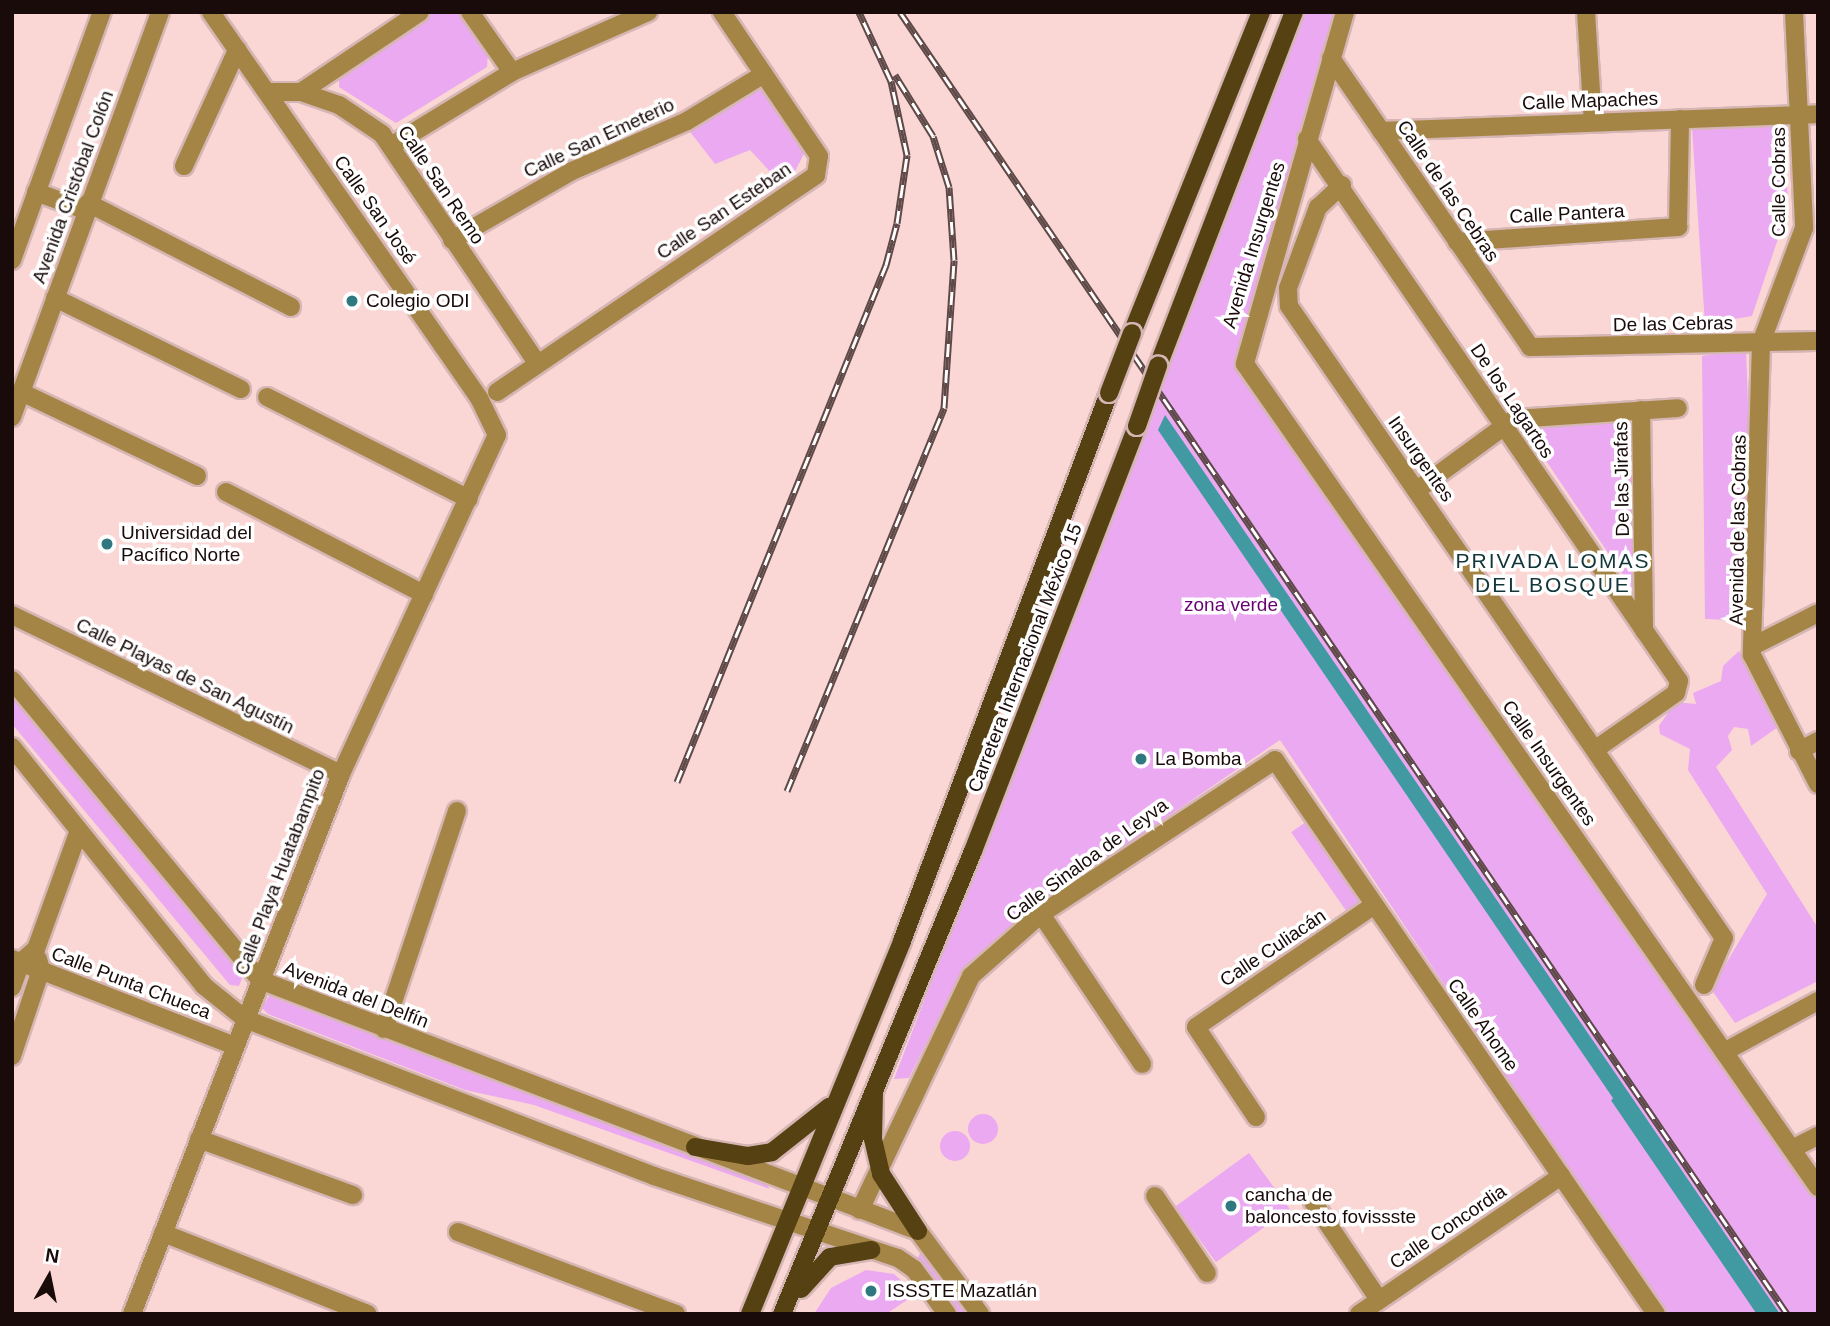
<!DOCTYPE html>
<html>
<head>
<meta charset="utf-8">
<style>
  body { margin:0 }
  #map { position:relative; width:1830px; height:1326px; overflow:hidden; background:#fad7d4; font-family:Helvetica,sans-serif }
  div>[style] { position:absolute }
  .green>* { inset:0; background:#eaa9f0; transform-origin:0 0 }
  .round { border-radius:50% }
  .water>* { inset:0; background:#419aa2 }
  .stream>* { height:4.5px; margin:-2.25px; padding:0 2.25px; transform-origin:2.25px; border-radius:2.25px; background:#419aa2 }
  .roads { filter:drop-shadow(2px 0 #d6b6b4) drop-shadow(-2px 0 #d6b6b4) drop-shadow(0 2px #d6b6b4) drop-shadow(0 -2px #d6b6b4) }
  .minor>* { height:18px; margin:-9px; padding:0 9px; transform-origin:9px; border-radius:9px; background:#a48546 }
  .tertiary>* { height:18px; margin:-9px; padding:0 9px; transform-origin:9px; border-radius:9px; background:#a48546 }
  .primary>* { height:18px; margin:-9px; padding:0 9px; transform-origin:9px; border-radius:9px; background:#564112 }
  .rail>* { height:7px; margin-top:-3.5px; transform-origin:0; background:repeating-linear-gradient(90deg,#fff 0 13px,#5d4947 0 26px); box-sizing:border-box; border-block:2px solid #5d4947 }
  .bridges { filter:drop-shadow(2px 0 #d6b6b4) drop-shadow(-2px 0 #d6b6b4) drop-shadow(0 2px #d6b6b4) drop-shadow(0 -2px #d6b6b4) }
  .primary-bridge>* { height:18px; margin:-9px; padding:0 9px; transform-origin:9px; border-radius:9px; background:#564112 }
  .dots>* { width:19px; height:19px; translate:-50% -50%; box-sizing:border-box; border:4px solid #fff; border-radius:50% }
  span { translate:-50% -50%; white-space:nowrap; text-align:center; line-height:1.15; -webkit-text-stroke:7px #fff; paint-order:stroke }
  .street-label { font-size:19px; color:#190b0a }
  .poi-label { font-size:19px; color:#190b0a }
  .left { translate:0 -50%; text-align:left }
  .park-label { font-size:19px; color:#670371 }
  .neighbourhood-label { font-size:21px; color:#133639; letter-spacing:2px }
  .frame { position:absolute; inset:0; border:14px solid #190b0a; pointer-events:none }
  .north { position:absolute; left:14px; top:1242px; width:70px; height:70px; -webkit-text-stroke:5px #fff; paint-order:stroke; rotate:9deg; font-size:19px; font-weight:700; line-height:28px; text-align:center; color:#190b0a }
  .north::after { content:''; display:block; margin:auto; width:24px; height:32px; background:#190b0a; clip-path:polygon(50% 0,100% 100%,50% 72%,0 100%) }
</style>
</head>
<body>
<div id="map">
  <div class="green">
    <i style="clip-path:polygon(422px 12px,460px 13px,488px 50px,487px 67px,396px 123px,339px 87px,339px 75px)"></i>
    <i style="clip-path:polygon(1304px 12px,1341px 12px,1235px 357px,1818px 1196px,1818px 1314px,1665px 1314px,1280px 740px,1031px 910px,962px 971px,909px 1078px,894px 1079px)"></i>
    <i style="clip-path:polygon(759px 87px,770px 92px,807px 148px,795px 171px,777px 179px,750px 150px,715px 164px,687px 128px)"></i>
    <i style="clip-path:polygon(1785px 125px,1788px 209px,1752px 316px,1705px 324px,1692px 128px)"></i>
    <i style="clip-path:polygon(1746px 349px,1755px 597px,1751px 621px,1705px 619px,1702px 356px)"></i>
    <i style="clip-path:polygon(1629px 413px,1635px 593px,1520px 422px)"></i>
    <i style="clip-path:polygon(1739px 651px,1778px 727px,1751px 746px,1748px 729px,1734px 727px,1728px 736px,1732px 750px,1716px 767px,1818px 928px,1818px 981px,1735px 1023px,1711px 989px,1767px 894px,1688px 770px,1690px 749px,1660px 734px,1659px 726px,1675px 702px,1696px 704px,1693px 693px,1721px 681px,1723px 666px)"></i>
    <i style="clip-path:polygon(12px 692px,234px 961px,243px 976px,239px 986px,230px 985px,12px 724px)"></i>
    <i style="left:1310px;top:819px;width:96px;height:23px;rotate:55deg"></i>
    <i style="clip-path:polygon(269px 996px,765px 1182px,770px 1189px,534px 1105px,465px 1090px,268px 1014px,262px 1008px)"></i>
    <i class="round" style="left:968px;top:1114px;width:30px;height:30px"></i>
    <i class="round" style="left:940px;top:1131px;width:30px;height:30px"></i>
    <i style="left:1249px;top:1153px;width:69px;height:91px;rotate:54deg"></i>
    <i style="clip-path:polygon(924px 1245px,971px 1314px,949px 1314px,915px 1264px)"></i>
    <i style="clip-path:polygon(866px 1270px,894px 1274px,916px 1294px,886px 1314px,814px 1314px,831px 1288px)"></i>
  </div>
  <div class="water">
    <i style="clip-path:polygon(1165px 415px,1780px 1314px,1760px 1314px,1158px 430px)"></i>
  </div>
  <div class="stream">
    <i style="left:1614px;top:1100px;width:259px;rotate:55.7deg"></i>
  </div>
  <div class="roads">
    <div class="minor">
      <i style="left:470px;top:12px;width:73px;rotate:55deg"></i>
      <i style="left:1345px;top:12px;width:366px;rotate:105.9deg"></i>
      <i style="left:1245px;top:364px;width:1003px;rotate:55.15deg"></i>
      <i style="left:1586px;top:12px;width:110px;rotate:86.4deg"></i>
      <i style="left:1794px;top:12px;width:216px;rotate:87.3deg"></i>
      <i style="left:1804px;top:228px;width:123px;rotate:110.5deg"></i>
      <i style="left:1761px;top:343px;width:312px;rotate:91.7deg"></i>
      <i style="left:1752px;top:655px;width:145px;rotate:62.9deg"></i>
      <i style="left:1331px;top:58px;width:351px;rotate:55.4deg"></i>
      <i style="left:1530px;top:347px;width:288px;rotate:-1.2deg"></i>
      <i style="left:267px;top:92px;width:34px"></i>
      <i style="left:301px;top:92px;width:40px;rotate:18.9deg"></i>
      <i style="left:339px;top:105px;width:52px;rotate:34deg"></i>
      <i style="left:382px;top:134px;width:277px;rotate:55.9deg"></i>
      <i style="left:301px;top:92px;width:143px;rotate:-33.9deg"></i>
      <i style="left:1381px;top:131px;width:437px;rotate:-2.2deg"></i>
      <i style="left:1307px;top:139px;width:657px;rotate:55.54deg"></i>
      <i style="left:1679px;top:681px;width:12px;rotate:104deg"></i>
      <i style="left:1676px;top:693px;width:98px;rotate:145deg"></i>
      <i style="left:391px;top:146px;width:142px;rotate:-31.4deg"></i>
      <i style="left:512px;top:72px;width:149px;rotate:-23.8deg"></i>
      <i style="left:184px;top:166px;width:128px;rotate:-65.4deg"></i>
      <i style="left:1342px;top:185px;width:33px;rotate:137deg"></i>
      <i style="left:1318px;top:207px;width:86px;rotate:110.3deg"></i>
      <i style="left:1288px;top:288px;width:18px;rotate:87deg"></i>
      <i style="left:1289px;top:306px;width:767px;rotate:55.46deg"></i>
      <i style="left:1724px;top:938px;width:51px;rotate:113.1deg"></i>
      <i style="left:36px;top:192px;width:52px;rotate:20.2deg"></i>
      <i style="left:88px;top:203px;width:228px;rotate:27.1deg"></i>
      <i style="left:452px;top:240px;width:138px;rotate:-29.9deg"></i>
      <i style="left:572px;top:171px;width:125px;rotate:-23.5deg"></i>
      <i style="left:687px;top:121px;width:90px;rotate:-31.4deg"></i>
      <i style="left:1457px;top:242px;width:222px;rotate:-3.9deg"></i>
      <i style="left:1678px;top:227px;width:108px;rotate:-88.9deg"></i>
      <i style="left:12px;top:260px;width:264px;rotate:-70.1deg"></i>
      <i style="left:55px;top:298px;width:207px;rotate:26.1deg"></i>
      <i style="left:21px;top:392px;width:195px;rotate:25.5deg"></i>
      <i style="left:497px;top:392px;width:386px;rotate:-34.2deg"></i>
      <i style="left:816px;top:175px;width:19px;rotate:-81deg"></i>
      <i style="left:819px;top:156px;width:174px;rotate:-124deg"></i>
      <i style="left:267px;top:397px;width:226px;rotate:26.8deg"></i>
      <i style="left:1641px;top:410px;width:221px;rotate:89.2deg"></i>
      <i style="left:12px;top:417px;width:431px;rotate:-69.9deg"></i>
      <i style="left:1417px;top:490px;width:120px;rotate:-36.2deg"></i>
      <i style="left:1514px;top:419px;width:164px;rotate:-3.8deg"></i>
      <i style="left:226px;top:492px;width:223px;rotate:27.3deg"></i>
      <i style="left:12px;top:615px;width:365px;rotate:25.8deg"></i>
      <i style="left:1757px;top:644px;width:68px;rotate:-26.9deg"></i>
      <i style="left:1799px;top:751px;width:21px;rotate:-28deg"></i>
      <i style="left:1041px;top:914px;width:181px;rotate:56deg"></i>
      <i style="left:12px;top:959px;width:239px;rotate:21.3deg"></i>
      <i style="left:12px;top:987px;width:27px;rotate:-70deg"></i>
      <i style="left:21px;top:962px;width:20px;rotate:-41deg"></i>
      <i style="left:36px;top:949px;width:123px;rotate:-70.1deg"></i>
      <i style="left:384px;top:1029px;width:230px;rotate:-71.5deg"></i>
      <i style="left:1724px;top:1052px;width:107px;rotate:-28.5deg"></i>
      <i style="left:12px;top:1056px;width:91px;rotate:-71.4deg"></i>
      <i style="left:41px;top:970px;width:11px;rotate:-105deg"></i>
      <i style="left:1256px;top:1117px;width:108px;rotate:-123.7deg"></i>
      <i style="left:1196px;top:1027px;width:216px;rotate:-34.4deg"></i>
      <i style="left:199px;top:1139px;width:164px;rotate:20deg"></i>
      <i style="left:1792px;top:1149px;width:29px;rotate:-27deg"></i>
      <i style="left:1155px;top:1196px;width:93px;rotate:56deg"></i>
      <i style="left:1313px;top:1202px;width:118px;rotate:56deg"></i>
      <i style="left:860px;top:1210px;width:259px;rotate:-64.6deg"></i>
      <i style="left:971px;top:976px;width:94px;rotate:-41.5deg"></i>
      <i style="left:1041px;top:914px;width:280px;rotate:-33.3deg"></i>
      <i style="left:1275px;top:760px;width:672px;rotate:55.48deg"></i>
      <i style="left:458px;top:1232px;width:233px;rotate:20.6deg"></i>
      <i style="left:163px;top:1233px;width:220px;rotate:21.6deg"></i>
      <i style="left:132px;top:1314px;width:579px;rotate:-68.84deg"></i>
      <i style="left:341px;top:774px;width:373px;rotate:-65.3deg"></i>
      <i style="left:497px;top:435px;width:41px;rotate:-115.9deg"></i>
      <i style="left:479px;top:398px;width:470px;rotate:-124.8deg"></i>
      <i style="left:1359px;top:1314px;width:245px;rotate:-34.3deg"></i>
    </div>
    <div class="tertiary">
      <i style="left:12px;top:680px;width:389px;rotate:50.4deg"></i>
      <i style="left:260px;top:980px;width:704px;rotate:20.88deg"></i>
      <i style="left:918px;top:1231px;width:104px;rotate:53.2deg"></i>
      <i style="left:12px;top:747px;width:307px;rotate:51.2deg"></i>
      <i style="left:204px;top:986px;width:53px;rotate:38.8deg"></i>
      <i style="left:245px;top:1019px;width:438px;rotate:21deg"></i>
      <i style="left:654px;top:1176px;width:257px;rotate:18.6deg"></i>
      <i style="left:898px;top:1258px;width:19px;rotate:35deg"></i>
      <i style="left:914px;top:1269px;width:56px;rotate:53.7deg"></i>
    </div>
    <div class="primary">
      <i style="left:1132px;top:333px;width:346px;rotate:-68.1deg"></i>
      <i style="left:1158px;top:366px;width:379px;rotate:-69deg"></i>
      <i style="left:874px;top:1092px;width:47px;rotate:91.2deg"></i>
      <i style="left:873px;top:1139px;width:36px;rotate:77deg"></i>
      <i style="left:881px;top:1174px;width:68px;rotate:57deg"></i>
      <i style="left:695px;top:1147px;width:54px;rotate:9.6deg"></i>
      <i style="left:748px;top:1156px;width:24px;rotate:-9deg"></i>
      <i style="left:772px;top:1152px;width:73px;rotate:-38.3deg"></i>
      <i style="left:801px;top:1289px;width:43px;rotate:-47.8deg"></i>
      <i style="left:830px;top:1257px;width:42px;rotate:-9.7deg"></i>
      <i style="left:750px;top:1314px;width:403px;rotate:-67.8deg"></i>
      <i style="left:902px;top:941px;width:586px;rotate:-69.31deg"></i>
      <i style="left:782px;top:1314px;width:501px;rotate:-67.58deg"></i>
      <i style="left:973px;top:851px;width:456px;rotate:-68.9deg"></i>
    </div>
  </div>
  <div class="rail">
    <i style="left:900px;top:12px;width:1575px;rotate:55.73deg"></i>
    <i style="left:677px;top:782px;width:558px;rotate:-67.99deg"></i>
    <i style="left:886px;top:265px;width:43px;rotate:-75.3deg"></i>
    <i style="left:897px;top:223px;width:69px;rotate:-81.6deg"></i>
    <i style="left:907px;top:155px;width:76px;rotate:-102.2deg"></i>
    <i style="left:891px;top:81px;width:76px;rotate:-114.9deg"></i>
    <i style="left:787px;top:791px;width:414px;rotate:-67.7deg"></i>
    <i style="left:944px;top:408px;width:148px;rotate:-86.1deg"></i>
    <i style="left:954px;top:260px;width:73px;rotate:-93.9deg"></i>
    <i style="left:949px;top:187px;width:53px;rotate:-107.4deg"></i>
    <i style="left:933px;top:136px;width:72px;rotate:-121.9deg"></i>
  </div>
  <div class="bridges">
    <div class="primary-bridge">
      <i style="left:1109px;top:393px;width:64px;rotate:-69deg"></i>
      <i style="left:1137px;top:426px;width:64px;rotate:-70.7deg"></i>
    </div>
  </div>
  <div class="dots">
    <i style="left:352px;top:301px;background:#2f787f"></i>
    <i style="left:107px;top:544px;background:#2f787f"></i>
    <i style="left:1141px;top:759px;background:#2f787f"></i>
    <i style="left:1231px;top:1206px;background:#2f787f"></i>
    <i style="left:871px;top:1291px;background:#2f787f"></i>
  </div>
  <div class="street-label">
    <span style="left:1590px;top:101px;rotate:-2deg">Calle Mapaches</span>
    <span style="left:599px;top:138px;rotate:-25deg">Calle San Emeterio</span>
    <span style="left:1779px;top:182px;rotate:-90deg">Calle Cobras</span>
    <span style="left:441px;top:185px;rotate:56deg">Calle San Remo</span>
    <span style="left:73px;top:187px;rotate:-70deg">Avenida Cristóbal Colón</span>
    <span style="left:1448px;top:191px;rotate:56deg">Calle de las Cebras</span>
    <span style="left:375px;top:210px;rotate:55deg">Calle San José</span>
    <span style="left:724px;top:211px;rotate:-34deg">Calle San Esteban</span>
    <span style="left:1567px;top:214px;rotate:-3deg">Calle Pantera</span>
    <span style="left:1254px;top:245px;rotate:-73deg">Avenida Insurgentes</span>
    <span style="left:1673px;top:324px;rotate:-1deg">De las Cebras</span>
    <span style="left:1512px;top:401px;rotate:56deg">De los Lagartos</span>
    <span style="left:1421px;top:459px;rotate:55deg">Insurgentes</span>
    <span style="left:1622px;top:479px;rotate:-91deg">De las Jirafas</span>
    <span style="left:1738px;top:530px;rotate:-89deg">Avenida de las Cobras</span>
    <span style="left:1025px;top:658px;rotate:-69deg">Carretera Internacional México 15</span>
    <span style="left:185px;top:676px;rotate:26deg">Calle Playas de San Agustín</span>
    <span style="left:1549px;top:763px;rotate:55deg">Calle Insurgentes</span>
    <span style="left:1087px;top:860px;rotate:-36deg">Calle Sinaloa de Leyva</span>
    <span style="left:280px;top:872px;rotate:-69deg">Calle Playa Huatabampito</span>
    <span style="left:1273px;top:948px;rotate:-34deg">Calle Culiacán</span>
    <span style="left:131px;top:983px;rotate:21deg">Calle Punta Chueca</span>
    <span style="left:356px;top:995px;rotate:21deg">Avenida del Delfín</span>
    <span style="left:1483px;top:1025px;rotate:55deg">Calle Ahome</span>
    <span style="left:1448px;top:1227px;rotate:-34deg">Calle Concordia</span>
  </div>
  <div class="poi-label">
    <span class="left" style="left:366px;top:301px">Colegio ODI</span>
    <span class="left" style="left:121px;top:544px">Universidad del<br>Pacífico Norte</span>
    <span class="left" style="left:1155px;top:759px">La Bomba</span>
    <span class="left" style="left:1245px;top:1206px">cancha de<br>baloncesto fovissste</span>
    <span class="left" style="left:887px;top:1291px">ISSSTE Mazatlán</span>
  </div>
  <div class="park-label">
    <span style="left:1231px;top:605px">zona verde</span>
  </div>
  <div class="neighbourhood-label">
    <span style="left:1553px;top:573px">PRIVADA LOMAS<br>DEL BOSQUE</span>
  </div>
  <div class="frame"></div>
  <div class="north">N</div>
</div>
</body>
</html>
